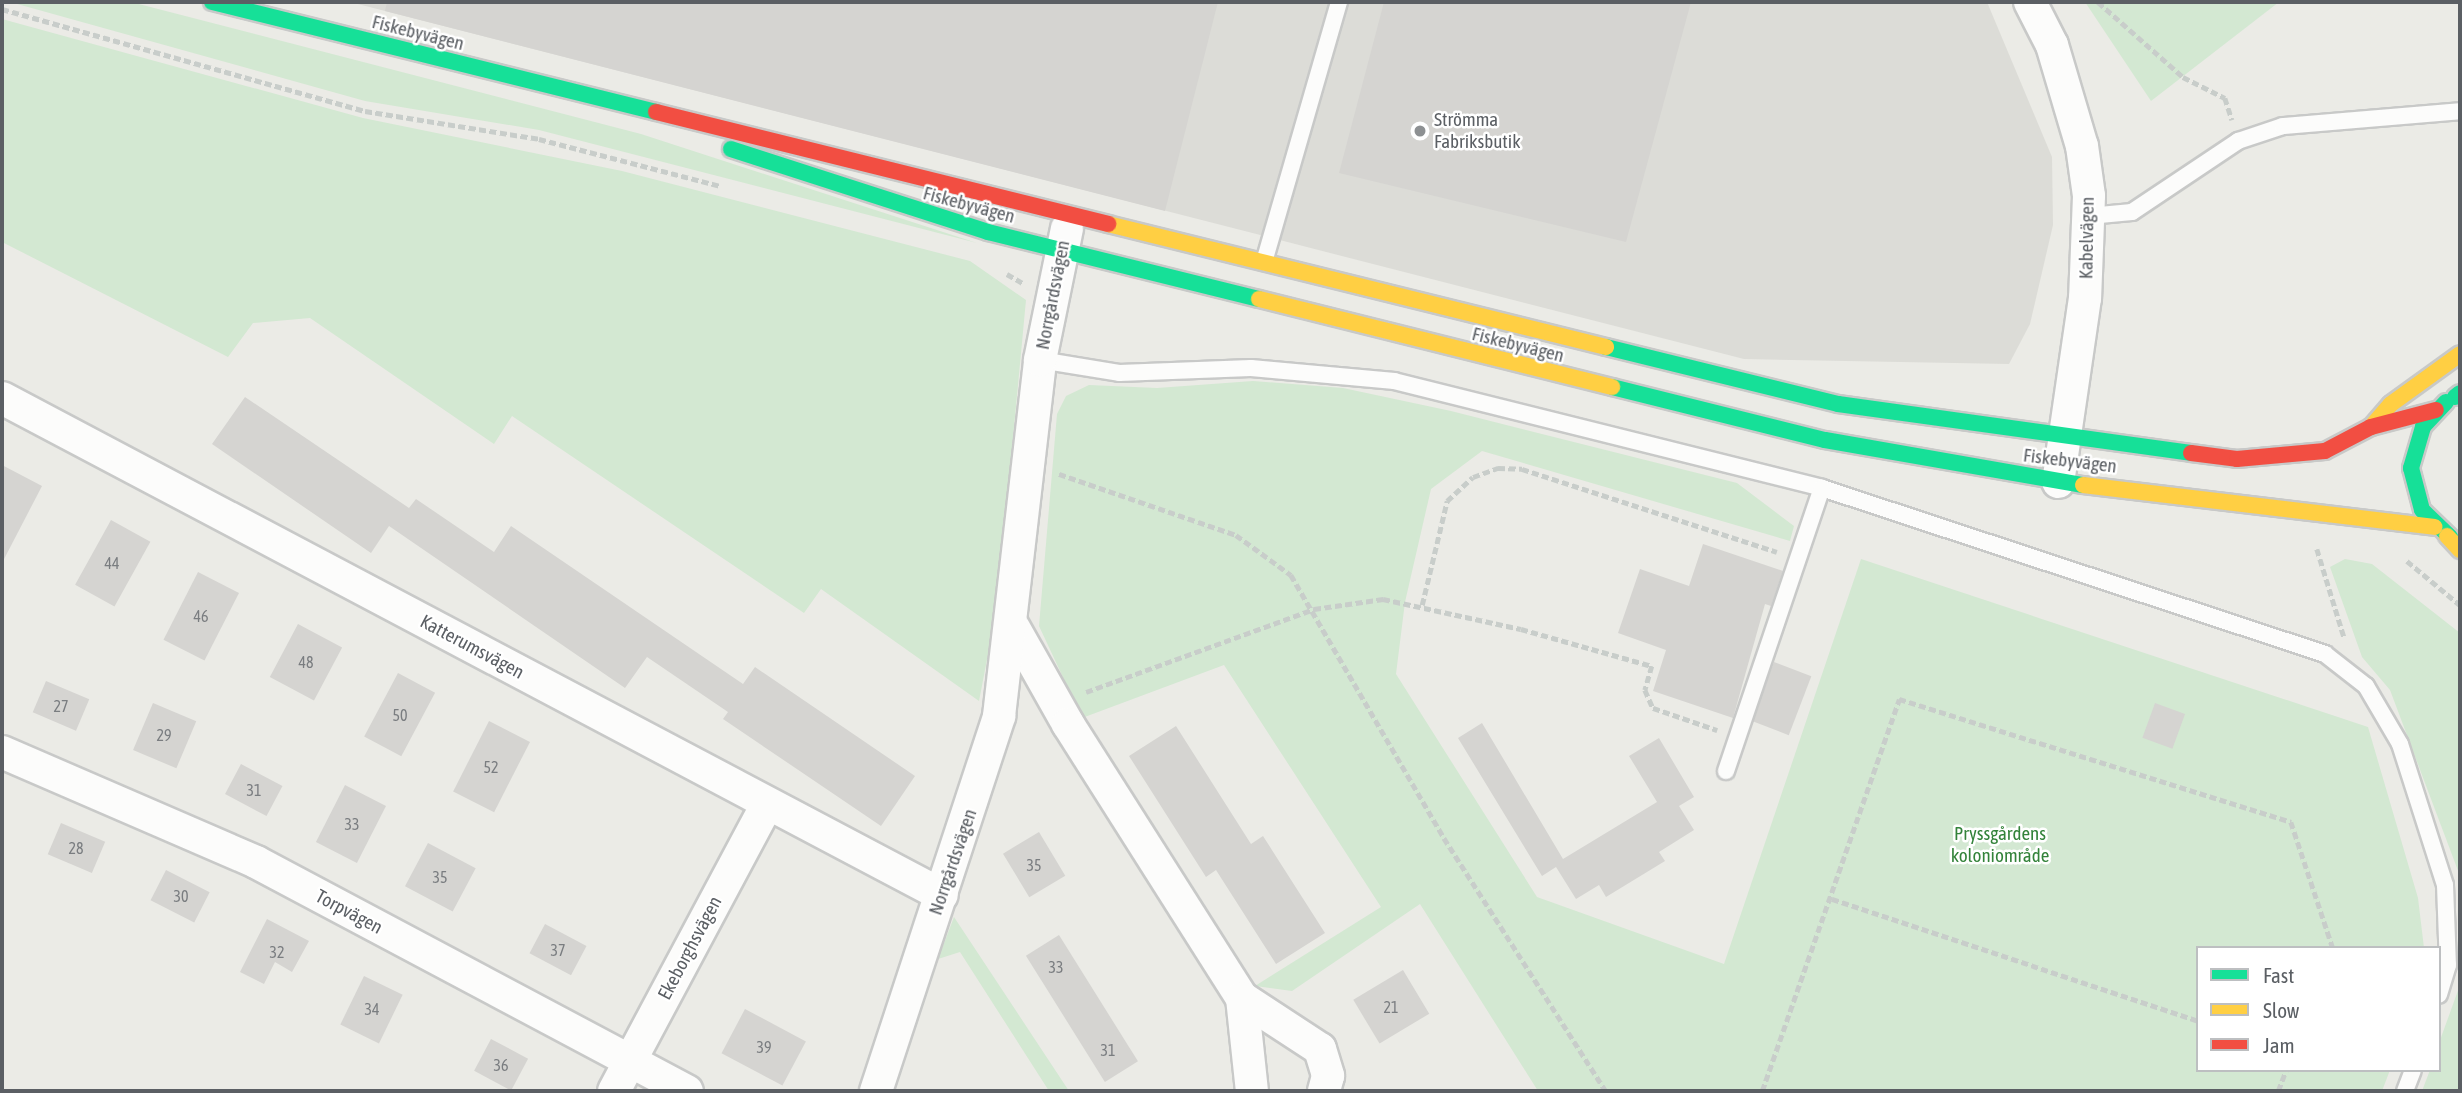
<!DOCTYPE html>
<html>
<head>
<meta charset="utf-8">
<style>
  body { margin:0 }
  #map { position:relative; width:2462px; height:1093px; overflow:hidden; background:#ebebe6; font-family:"Asap Condensed",sans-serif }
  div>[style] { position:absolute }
  .industrial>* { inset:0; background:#dcdcd7 }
  .green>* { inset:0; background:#d3e8d2 }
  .building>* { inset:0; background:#d5d4d1; transform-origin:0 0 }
  .path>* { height:4.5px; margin-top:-2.25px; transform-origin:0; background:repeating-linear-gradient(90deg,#c8cdca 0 7px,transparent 0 10.5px) }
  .roads { filter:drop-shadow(2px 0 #c8c9c8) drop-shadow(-2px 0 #c8c9c8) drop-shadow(0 2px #c8c9c8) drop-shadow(0 -2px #c8c9c8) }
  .lane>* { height:16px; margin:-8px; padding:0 8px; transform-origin:8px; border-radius:8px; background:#fcfcfb }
  .street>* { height:32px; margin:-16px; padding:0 16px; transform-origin:16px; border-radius:16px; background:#fcfcfb }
  .fast>* { height:16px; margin:-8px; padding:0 8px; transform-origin:8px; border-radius:8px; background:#16e098 }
  .slow>* { height:16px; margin:-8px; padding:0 8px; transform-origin:8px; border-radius:8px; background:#ffcf43 }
  .jam>* { height:16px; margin:-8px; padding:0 8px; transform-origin:8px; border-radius:8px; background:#f24e42 }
  .dots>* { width:19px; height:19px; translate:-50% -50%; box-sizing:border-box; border:4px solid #fff; border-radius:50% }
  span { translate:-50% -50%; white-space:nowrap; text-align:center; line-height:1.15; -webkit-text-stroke:5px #fff; paint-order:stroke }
  .number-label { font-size:16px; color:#7a7d80 }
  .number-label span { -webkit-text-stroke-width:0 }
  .street-label { font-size:19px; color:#5b5f64 }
  .poi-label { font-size:19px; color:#5b5f64 }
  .left { translate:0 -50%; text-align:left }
  .park-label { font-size:19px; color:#33833a }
  .frame { position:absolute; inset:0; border:4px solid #5b5f64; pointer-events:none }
  .legend { position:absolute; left:2196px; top:946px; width:245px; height:126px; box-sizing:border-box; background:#fff; border:2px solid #bdbfc1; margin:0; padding:9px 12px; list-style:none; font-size:21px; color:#5b5f64 }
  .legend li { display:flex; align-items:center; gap:14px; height:35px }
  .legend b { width:35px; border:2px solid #bdbfc1 }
</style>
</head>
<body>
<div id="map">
  <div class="industrial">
    <i style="clip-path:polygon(350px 2px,1987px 2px,2052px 157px,2053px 225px,2030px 324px,2009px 364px,1744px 359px)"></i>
  </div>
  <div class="green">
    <i style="clip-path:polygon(10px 2px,131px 2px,641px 134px,977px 243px,539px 130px,365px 101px)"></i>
    <i style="clip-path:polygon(2085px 2px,2279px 2px,2151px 101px)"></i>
    <i style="clip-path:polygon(2px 19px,363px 118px,622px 171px,970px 261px,1026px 300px,997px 608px,979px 701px,821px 589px,804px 613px,512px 416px,494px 444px,310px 318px,253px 323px,228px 357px,2px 242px)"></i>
    <i style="clip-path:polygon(1253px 381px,1343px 388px,1451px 411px,1737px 483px,1794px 526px,1790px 541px,1482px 451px,1431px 489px,1405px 602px,1396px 674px,1537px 897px,1724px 964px,1861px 559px,2368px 727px,2418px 898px,2424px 948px,2198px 948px,2198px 1070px,2390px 1070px,2382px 1091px,1538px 1091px,1420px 904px,1292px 991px,1255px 986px,1381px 907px,1224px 665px,1082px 718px,1039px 626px,1057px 414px,1066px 396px,1089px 385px,1157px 388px)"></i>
    <i style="clip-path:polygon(2345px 559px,2372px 564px,2460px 633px,2460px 876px,2390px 690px,2362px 657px,2330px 567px)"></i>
    <i style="clip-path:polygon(954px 917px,1069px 1091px,1049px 1091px,960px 952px,938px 959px)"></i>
    <i style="clip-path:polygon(2460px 985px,2460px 1091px,2422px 1091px,2430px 1070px,2439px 1070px,2439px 1043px)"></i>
  </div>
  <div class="building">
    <i style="clip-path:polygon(387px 2px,1218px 2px,1165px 211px,385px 11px)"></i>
    <i style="clip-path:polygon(1384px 2px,1691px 2px,1626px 242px,1339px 173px)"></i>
    <i style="clip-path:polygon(245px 397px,409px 508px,416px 499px,494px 552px,511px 526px,743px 684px,755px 667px,915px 776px,881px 826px,723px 719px,728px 712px,647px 657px,625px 688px,389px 526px,371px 553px,212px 444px)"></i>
    <i style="clip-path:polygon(2px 465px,42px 486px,2px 563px)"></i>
    <i style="left:111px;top:520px;width:45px;height:74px;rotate:29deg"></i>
    <i style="clip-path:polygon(1703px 544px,1783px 571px,1771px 606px,1765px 604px,1733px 718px,1653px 691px,1666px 650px,1618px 633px,1640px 569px,1689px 586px)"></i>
    <i style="left:198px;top:572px;width:46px;height:76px;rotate:27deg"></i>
    <i style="left:298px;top:624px;width:50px;height:60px;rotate:28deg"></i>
    <i style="left:1774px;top:662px;width:40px;height:63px;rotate:21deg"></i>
    <i style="left:398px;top:673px;width:42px;height:72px;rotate:28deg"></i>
    <i style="left:46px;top:681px;width:47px;height:34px;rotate:23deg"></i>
    <i style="left:153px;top:703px;width:47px;height:51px;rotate:23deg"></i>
    <i style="left:2155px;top:703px;width:32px;height:37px;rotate:20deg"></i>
    <i style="left:489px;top:721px;width:46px;height:79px;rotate:27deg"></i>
    <i style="clip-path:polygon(1482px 723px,1563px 859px,1657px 802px,1629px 756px,1659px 738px,1694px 797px,1679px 806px,1694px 830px,1659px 852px,1665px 861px,1606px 897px,1599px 885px,1576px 899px,1556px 867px,1542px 876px,1458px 738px)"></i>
    <i style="clip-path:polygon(1176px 726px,1251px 844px,1263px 836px,1325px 933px,1276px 964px,1216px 870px,1206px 877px,1129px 756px)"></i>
    <i style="left:241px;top:764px;width:47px;height:34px;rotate:28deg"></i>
    <i style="left:345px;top:785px;width:46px;height:64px;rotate:27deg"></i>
    <i style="left:61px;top:823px;width:48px;height:34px;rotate:23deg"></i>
    <i style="left:1039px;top:832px;width:51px;height:42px;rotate:59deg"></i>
    <i style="left:428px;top:843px;width:54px;height:49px;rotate:28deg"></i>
    <i style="left:166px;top:870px;width:49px;height:34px;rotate:27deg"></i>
    <i style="clip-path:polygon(267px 919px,309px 941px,292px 972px,275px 962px,264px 984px,240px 972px)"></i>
    <i style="left:545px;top:924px;width:47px;height:33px;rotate:28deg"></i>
    <i style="left:1059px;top:935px;width:149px;height:39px;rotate:58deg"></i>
    <i style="left:1403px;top:970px;width:51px;height:58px;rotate:59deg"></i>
    <i style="left:364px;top:976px;width:43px;height:54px;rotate:26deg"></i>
    <i style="left:745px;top:1009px;width:69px;height:50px;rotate:28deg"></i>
    <i style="left:491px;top:1039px;width:42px;height:36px;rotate:28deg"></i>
  </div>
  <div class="path">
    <i style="left:2098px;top:2px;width:113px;rotate:41.4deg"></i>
    <i style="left:2183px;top:77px;width:47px;rotate:26.6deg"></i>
    <i style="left:2225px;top:98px;width:23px;rotate:72deg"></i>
    <i style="left:2px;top:9px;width:377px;rotate:15.7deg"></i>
    <i style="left:365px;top:111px;width:176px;rotate:9.1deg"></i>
    <i style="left:539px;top:139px;width:188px;rotate:14.5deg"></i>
    <i style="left:1007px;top:274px;width:20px;rotate:30deg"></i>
    <i style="left:1059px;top:474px;width:187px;rotate:19deg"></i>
    <i style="left:1236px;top:535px;width:68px;rotate:36deg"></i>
    <i style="left:1291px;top:575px;width:304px;rotate:59.8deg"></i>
    <i style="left:1444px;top:838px;width:300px;rotate:57.4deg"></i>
    <i style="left:2317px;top:549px;width:92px;rotate:72.9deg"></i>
    <i style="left:2407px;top:561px;width:69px;rotate:39.7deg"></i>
    <i style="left:1422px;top:605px;width:107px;rotate:-76.5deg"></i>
    <i style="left:1447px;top:501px;width:35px;rotate:-43deg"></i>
    <i style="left:1473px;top:477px;width:27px;rotate:-20deg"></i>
    <i style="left:1498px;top:468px;width:24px;rotate:2deg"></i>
    <i style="left:1522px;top:469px;width:268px;rotate:18deg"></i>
    <i style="left:1086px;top:692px;width:243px;rotate:-20deg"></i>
    <i style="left:1314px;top:609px;width:70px;rotate:-8.2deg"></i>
    <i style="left:1383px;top:599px;width:141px;rotate:12.3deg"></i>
    <i style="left:1521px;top:629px;width:136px;rotate:15.8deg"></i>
    <i style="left:1652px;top:666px;width:25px;rotate:106deg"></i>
    <i style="left:1645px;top:690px;width:20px;rotate:66deg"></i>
    <i style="left:1653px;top:708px;width:68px;rotate:19deg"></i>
    <i style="left:1832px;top:899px;width:386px;rotate:18.4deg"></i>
    <i style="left:1762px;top:1091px;width:415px;rotate:-70.7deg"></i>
    <i style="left:1899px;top:699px;width:411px;rotate:17.4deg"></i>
    <i style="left:2291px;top:822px;width:133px;rotate:71.6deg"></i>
    <i style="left:2278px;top:1091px;width:22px;rotate:-69deg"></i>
  </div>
  <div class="roads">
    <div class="lane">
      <i style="left:2089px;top:216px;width:43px;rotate:-5.3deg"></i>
      <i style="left:2132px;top:212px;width:128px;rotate:-33.8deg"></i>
      <i style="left:2238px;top:141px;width:47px;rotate:-18.4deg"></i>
      <i style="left:2283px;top:126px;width:178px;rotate:-4.8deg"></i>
      <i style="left:1264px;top:262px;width:271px;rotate:-73.9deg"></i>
      <i style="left:1040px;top:360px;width:80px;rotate:9.3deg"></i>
      <i style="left:1119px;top:373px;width:132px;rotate:-2.2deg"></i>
      <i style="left:1251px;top:368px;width:144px;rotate:5.2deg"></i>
      <i style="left:1394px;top:381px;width:441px;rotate:14deg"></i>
      <i style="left:1822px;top:488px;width:530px;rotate:18.26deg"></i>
      <i style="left:2325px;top:654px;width:52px;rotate:38deg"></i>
      <i style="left:2366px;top:686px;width:67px;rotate:59.6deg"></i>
      <i style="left:2400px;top:744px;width:148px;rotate:72.3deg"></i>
      <i style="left:2445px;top:885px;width:80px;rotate:87.9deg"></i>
      <i style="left:2448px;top:965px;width:31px;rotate:107deg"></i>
      <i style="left:1726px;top:771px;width:299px;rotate:-71.3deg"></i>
      <i style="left:2405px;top:1091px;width:22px;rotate:-69deg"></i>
    </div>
    <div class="street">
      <i style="left:2030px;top:2px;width:48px;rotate:62.9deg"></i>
      <i style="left:2052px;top:45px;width:105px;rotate:73.5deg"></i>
      <i style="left:2082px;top:146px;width:50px;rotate:82deg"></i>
      <i style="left:2089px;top:196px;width:102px;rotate:92.2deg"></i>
      <i style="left:2085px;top:298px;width:186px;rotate:98.3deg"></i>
      <i style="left:2px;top:398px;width:1063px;rotate:27.87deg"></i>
      <i style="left:1014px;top:628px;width:110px;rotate:60.6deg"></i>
      <i style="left:1068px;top:724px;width:325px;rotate:57.6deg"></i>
      <i style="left:1242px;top:998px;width:93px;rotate:33.2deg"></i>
      <i style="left:1320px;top:1049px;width:28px;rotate:73deg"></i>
      <i style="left:1328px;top:1076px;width:16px;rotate:105deg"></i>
      <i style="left:2px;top:752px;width:277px;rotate:23.4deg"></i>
      <i style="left:256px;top:862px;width:488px;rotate:28deg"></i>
      <i style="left:1242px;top:998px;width:94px;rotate:83.9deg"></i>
      <i style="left:614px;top:1091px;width:324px;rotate:-61.9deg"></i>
      <i style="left:876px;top:1091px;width:395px;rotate:-71.8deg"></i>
      <i style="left:999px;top:716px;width:358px;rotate:-83.4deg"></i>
      <i style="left:1040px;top:360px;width:134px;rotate:-78.4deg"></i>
    </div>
    <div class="fast">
      <i style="left:212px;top:2px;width:457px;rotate:13.9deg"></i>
      <i style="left:731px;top:149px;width:270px;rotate:17.9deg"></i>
      <i style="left:988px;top:232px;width:279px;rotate:13.9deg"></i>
      <i style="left:1606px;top:347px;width:239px;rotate:13.8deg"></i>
      <i style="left:1838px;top:404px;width:356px;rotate:7.9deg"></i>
      <i style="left:1612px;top:387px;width:219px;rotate:14deg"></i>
      <i style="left:1825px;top:440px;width:262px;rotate:9.9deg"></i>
      <i style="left:2455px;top:397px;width:6px;rotate:-39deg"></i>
      <i style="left:2446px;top:402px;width:34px;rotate:133deg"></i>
      <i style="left:2423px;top:427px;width:43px;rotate:106.3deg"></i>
      <i style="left:2411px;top:468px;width:43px;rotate:75.3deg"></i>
      <i style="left:2422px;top:510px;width:39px;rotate:44deg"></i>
    </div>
    <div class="slow">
      <i style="left:1108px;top:224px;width:513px;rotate:13.87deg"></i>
      <i style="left:1259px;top:299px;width:364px;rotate:14deg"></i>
      <i style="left:2371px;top:427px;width:30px;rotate:-49deg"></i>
      <i style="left:2391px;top:404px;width:85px;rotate:-35.9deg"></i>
      <i style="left:2083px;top:485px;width:354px;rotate:6.8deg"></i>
      <i style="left:2447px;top:536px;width:19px;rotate:47deg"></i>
    </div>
    <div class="jam">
      <i style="left:656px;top:112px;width:466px;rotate:13.9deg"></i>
      <i style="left:2191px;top:453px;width:46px;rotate:7.4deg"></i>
      <i style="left:2237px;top:459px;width:88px;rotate:-5.2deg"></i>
      <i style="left:2325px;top:451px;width:52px;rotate:-27.6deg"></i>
      <i style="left:2371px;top:427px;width:67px;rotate:-14.7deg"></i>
    </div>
  </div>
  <div class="dots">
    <i style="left:1420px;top:131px;background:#8d9092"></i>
  </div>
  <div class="number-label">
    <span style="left:112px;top:563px">44</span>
    <span style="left:201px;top:616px">46</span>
    <span style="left:306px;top:662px">48</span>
    <span style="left:61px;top:706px">27</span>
    <span style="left:400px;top:715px">50</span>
    <span style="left:164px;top:735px">29</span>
    <span style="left:491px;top:767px">52</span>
    <span style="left:254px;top:790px">31</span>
    <span style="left:352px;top:824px">33</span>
    <span style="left:76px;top:848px">28</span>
    <span style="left:1034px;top:865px">35</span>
    <span style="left:440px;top:877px">35</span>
    <span style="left:181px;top:896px">30</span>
    <span style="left:558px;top:950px">37</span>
    <span style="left:277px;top:952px">32</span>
    <span style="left:1056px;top:967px">33</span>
    <span style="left:1391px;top:1007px">21</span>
    <span style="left:372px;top:1009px">34</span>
    <span style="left:764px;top:1047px">39</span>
    <span style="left:1108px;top:1050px">31</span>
    <span style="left:501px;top:1065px">36</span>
  </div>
  <div class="street-label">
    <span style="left:418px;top:33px;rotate:14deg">Fiskebyvägen</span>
    <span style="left:969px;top:205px;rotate:15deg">Fiskebyvägen</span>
    <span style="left:2087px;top:238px;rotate:-89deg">Kabelvägen</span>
    <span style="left:1053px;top:295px;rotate:-79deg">Norrgårdsvägen</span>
    <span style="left:1518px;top:345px;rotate:14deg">Fiskebyvägen</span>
    <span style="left:2070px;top:461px;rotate:7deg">Fiskebyvägen</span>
    <span style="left:472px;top:647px;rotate:28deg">Katterumsvägen</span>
    <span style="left:953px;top:862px;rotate:-71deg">Norrgårdsvägen</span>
    <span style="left:349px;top:912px;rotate:28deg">Torpvägen</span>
    <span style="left:690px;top:948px;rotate:-62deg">Ekeborghsvägen</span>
  </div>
  <div class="poi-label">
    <span class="left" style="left:1434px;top:131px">Strömma<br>Fabriksbutik</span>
  </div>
  <div class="park-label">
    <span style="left:2000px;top:845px">Pryssgårdens<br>koloniområde</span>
  </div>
  <div class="frame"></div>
  <ul class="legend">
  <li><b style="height:9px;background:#16e098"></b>Fast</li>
  <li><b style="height:9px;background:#ffcf43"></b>Slow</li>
  <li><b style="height:9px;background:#f24e42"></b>Jam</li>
  </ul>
</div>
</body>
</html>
